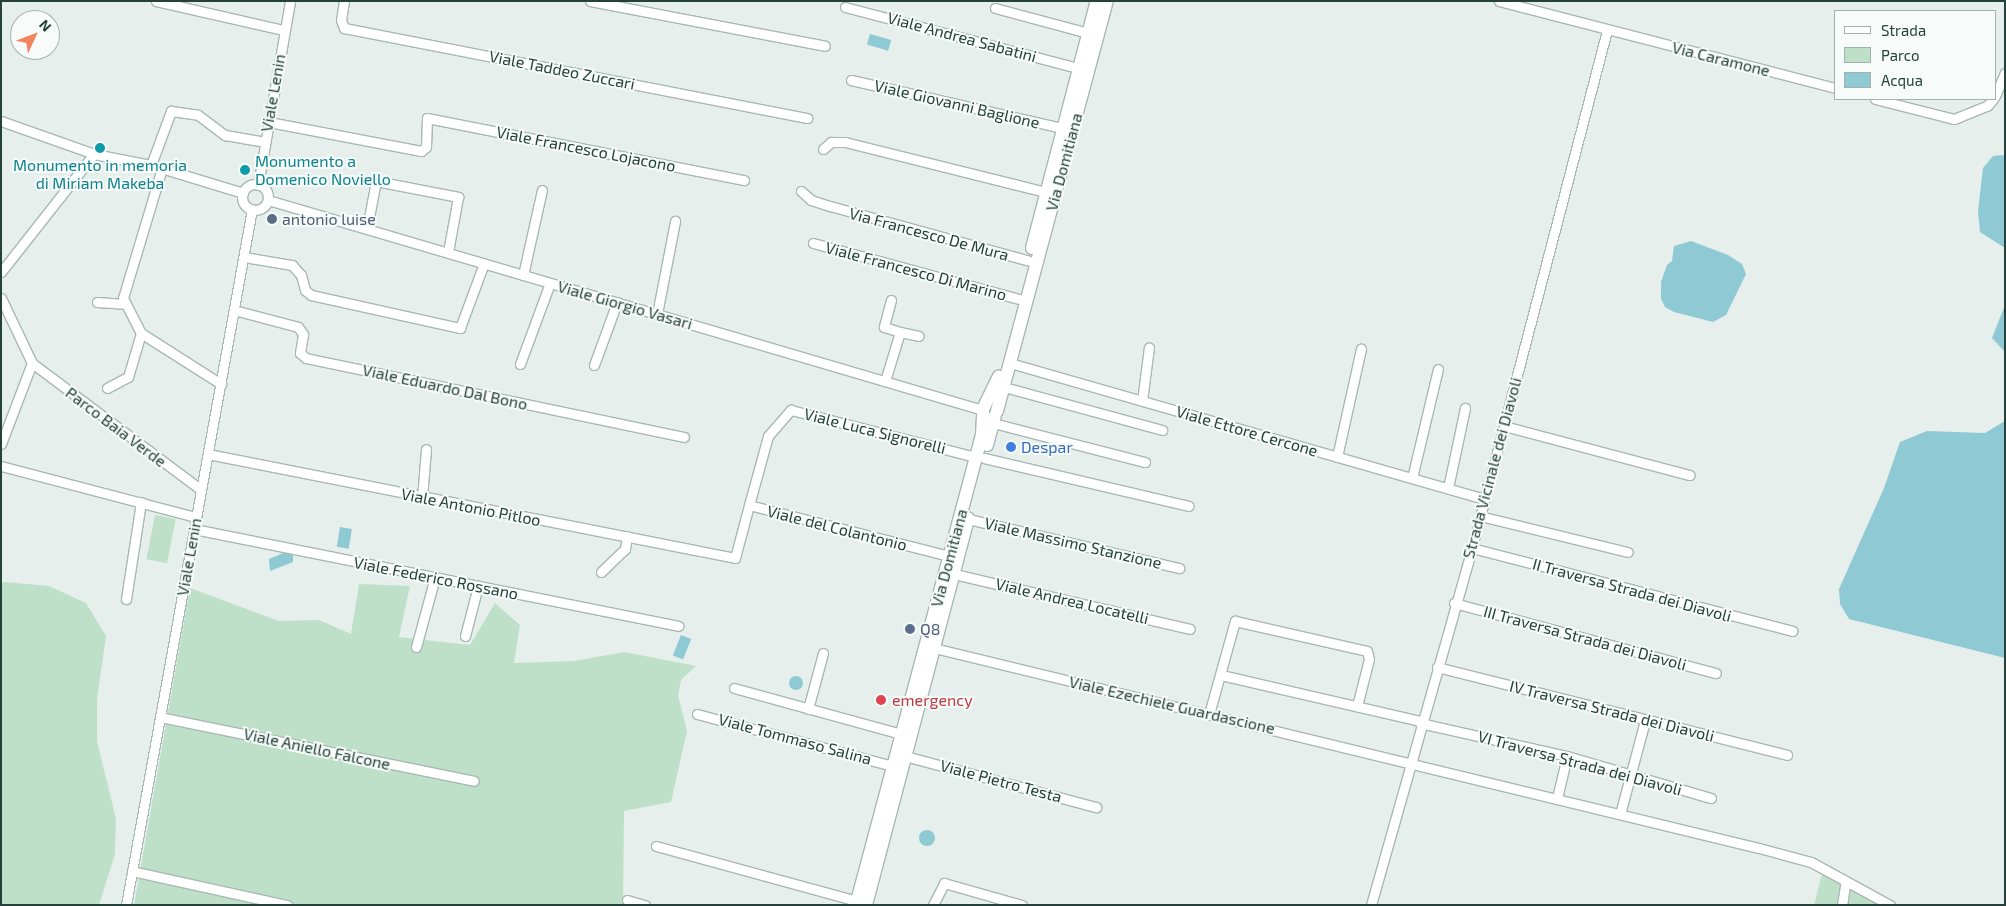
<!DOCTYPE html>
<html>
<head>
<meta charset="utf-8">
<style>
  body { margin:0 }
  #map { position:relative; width:2006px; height:906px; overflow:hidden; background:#e6efeb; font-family:"Exo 2",sans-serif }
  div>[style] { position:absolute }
  .green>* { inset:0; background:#bfe0c8; transform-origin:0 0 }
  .water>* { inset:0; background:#8ec9d4; transform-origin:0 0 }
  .round { border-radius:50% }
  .roads { filter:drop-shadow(1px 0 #a8b8b2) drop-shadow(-1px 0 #a8b8b2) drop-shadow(0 1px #a8b8b2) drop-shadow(0 -1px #a8b8b2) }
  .street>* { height:9px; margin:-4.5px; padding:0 4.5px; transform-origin:4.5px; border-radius:4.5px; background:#fff }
  .street>.ring { margin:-4.5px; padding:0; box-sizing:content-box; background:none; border:9px solid #fff; border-radius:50% }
  .secondary>* { height:12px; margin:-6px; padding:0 6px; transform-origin:6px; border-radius:6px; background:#fff }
  .dots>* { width:14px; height:14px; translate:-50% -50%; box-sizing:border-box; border:2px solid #f7fbf9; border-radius:50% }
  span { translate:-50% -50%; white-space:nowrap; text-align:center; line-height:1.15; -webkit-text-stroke:4px #f7fbf9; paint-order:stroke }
  .street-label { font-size:16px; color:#24423a }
  .culture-label { font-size:16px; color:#0d838f }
  .left { translate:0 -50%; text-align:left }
  .service-label { font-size:16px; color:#4e5e75 }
  .shop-label { font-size:16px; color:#366cbe }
  .health-label { font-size:16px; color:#be3a42 }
  .frame { position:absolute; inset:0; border:2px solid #24423a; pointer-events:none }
  .legend { position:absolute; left:1834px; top:10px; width:162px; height:90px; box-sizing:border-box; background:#f7fbf9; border:1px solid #a3b1ad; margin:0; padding:6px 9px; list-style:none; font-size:15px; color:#24423a }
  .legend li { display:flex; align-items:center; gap:10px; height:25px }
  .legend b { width:25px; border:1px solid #a3b1ad }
  .north { position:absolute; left:10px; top:10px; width:50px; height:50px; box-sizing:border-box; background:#f7fbf9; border:1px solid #a3b1ad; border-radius:50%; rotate:47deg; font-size:14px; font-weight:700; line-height:20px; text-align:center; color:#24423a }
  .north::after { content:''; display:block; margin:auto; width:18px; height:22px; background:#f4845f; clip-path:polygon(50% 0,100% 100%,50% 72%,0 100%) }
</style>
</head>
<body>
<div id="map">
  <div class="green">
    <i style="left:155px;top:515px;width:21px;height:45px;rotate:11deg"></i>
    <i style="clip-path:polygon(4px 582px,49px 586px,86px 603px,106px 636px,97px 700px,97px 741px,116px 819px,115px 854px,99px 905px,1px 905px,1px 584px)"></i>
    <i style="clip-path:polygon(359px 584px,410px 586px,399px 637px,470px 645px,495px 603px,520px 625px,514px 663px,574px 661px,624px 652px,696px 666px,681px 680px,678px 695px,687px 731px,671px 802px,624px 811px,623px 905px,134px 905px,190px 588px,279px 621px,319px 620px,351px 634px)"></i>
    <i style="clip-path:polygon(1822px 874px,1880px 905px,1814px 905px)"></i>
  </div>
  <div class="water">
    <i style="left:870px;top:34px;width:22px;height:11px;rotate:16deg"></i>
    <i style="clip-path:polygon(2005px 155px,2005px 248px,1980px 232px,1978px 211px,1983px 168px,1993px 156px)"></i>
    <i style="clip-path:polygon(1691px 241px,1728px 255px,1742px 264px,1746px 274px,1726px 315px,1713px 322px,1674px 312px,1665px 307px,1661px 299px,1661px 282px,1667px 265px,1672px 261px,1674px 246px)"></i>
    <i style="clip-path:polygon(2005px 305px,2005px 352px,1992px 338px)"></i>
    <i style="clip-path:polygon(2005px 421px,2005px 658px,1849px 619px,1840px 604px,1839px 589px,1884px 488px,1900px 442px,1927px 431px,1985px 433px)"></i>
    <i style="left:340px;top:527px;width:12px;height:20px;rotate:9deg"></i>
    <i style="clip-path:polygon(286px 552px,293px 554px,293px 562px,270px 571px,269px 559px)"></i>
    <i style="left:681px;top:635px;width:11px;height:22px;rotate:22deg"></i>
    <i class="round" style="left:789px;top:676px;width:14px;height:14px"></i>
    <i class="round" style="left:919px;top:830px;width:16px;height:16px"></i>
  </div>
  <div class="roads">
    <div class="street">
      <i style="left:156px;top:1px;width:131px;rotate:12.8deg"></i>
      <i style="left:344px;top:1px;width:19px;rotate:99deg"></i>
      <i style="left:341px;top:20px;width:9px;rotate:69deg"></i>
      <i style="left:344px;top:28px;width:472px;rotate:11deg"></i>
      <i style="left:590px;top:1px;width:239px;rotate:10.8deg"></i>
      <i style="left:1499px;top:1px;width:347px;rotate:14.5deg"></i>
      <i style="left:845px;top:7px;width:241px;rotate:14.7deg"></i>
      <i style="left:995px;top:8px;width:96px;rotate:15deg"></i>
      <i style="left:851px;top:80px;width:217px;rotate:12.8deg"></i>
      <i style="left:1995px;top:96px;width:25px;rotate:-67deg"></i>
      <i style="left:1875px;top:99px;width:81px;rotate:14.2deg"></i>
      <i style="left:1954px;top:119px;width:35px;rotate:-22deg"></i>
      <i style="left:1987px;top:106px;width:9px;rotate:-49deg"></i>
      <i style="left:1px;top:121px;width:99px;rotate:19.5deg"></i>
      <i style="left:94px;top:154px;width:58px;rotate:10.9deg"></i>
      <i style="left:151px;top:165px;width:96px;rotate:16.9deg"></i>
      <i style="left:269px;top:122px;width:155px;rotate:10.8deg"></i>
      <i style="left:421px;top:151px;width:6px;rotate:-39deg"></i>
      <i style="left:426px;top:147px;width:29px;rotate:-88deg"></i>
      <i style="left:427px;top:118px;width:323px;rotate:11.1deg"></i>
      <i style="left:823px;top:149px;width:11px;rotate:-41deg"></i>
      <i style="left:831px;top:142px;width:14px"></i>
      <i style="left:845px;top:142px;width:207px;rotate:14deg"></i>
      <i style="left:151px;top:165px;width:58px;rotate:-69.7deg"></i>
      <i style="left:171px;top:111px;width:27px;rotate:8deg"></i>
      <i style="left:198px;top:115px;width:34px;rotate:37deg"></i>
      <i style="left:225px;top:135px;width:41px;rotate:9.9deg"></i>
      <i style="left:162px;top:168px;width:136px;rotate:106.7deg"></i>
      <i style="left:123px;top:298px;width:39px;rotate:63deg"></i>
      <i style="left:141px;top:333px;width:95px;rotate:32.5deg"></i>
      <i class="ring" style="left:242px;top:184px;width:17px;height:17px"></i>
      <i style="left:258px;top:185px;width:187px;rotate:-80.1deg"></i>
      <i style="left:801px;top:191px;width:13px;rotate:42deg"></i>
      <i style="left:811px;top:200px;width:20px;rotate:18deg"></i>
      <i style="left:830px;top:206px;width:206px;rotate:15.4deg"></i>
      <i style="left:268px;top:200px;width:745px;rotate:16.37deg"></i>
      <i style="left:367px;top:228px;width:48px;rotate:-79.2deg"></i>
      <i style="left:376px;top:181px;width:84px;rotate:11deg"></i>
      <i style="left:458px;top:197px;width:56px;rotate:100.3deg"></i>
      <i style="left:813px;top:243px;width:213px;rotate:15.2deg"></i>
      <i style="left:244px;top:257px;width:49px;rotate:9.5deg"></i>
      <i style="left:292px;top:265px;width:13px;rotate:48deg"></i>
      <i style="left:301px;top:275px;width:16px;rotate:75deg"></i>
      <i style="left:305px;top:290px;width:8px;rotate:40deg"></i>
      <i style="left:311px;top:295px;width:153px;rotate:12.5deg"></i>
      <i style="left:460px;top:328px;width:69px;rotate:-69.7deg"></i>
      <i style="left:1px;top:272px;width:150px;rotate:-51.8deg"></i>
      <i style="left:523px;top:275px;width:87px;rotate:-77.4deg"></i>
      <i style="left:1px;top:298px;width:72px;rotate:64.5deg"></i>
      <i style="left:32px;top:363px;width:211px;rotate:36.9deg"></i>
      <i style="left:891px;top:300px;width:28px;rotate:105deg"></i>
      <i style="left:884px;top:327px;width:17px;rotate:17deg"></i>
      <i style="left:97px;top:302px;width:27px;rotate:4deg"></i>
      <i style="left:234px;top:310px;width:66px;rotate:14.9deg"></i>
      <i style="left:298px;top:327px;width:9px;rotate:54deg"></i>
      <i style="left:303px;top:334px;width:19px;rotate:99deg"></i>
      <i style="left:300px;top:353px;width:8px;rotate:40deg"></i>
      <i style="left:306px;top:358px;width:386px;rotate:11.8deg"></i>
      <i style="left:657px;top:314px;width:95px;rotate:-79deg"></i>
      <i style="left:1010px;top:363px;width:494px;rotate:16deg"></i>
      <i style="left:520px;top:364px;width:86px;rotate:-69.7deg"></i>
      <i style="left:594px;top:365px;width:67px;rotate:-69.9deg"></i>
      <i style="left:885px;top:381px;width:51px;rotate:-73deg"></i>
      <i style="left:900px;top:332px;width:19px;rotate:12deg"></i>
      <i style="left:1004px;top:387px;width:164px;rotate:15.2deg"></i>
      <i style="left:107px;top:388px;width:24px;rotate:-28deg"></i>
      <i style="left:128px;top:377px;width:46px;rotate:-73.5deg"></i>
      <i style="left:1142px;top:401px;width:54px;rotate:-82.6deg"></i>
      <i style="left:993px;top:423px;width:157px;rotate:14.4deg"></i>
      <i style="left:1504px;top:426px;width:192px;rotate:14.8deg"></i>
      <i style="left:1px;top:444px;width:87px;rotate:-69.1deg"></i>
      <i style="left:208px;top:454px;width:537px;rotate:11.16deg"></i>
      <i style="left:735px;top:558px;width:55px;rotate:-75.2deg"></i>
      <i style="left:749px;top:505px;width:206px;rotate:14.3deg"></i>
      <i style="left:1337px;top:457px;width:111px;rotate:-77.5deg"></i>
      <i style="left:984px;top:458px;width:210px;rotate:13.2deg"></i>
      <i style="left:1px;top:466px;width:202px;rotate:14.7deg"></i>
      <i style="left:1412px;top:478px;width:112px;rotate:-76.6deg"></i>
      <i style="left:1448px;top:488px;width:82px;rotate:-78deg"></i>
      <i style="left:422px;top:498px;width:49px;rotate:-85.3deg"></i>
      <i style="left:749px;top:505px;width:72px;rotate:-74.6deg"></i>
      <i style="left:768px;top:436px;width:35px;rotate:-49deg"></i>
      <i style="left:791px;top:410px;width:191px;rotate:14.3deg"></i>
      <i style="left:1480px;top:516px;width:152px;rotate:13.7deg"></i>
      <i style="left:968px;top:519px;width:217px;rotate:13.1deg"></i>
      <i style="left:194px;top:529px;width:494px;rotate:11.3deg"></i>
      <i style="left:1472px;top:548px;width:331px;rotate:14.5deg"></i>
      <i style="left:601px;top:572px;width:33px;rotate:-44deg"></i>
      <i style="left:625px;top:549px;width:13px;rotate:-81deg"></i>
      <i style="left:954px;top:574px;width:242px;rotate:13.1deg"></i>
      <i style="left:126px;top:599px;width:98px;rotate:-81.2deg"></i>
      <i style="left:1454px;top:603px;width:271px;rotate:15deg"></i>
      <i style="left:465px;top:636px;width:52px;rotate:-75.4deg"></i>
      <i style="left:416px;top:647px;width:73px;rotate:-74.8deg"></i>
      <i style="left:934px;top:648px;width:849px;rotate:13.63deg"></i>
      <i style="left:1759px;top:848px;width:54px;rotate:15.1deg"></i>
      <i style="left:1811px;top:862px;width:90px;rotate:28.6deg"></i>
      <i style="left:1437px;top:667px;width:361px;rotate:14.1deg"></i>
      <i style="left:1221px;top:675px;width:205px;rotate:13deg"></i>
      <i style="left:734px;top:688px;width:173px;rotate:15.4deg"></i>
      <i style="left:808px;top:709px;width:58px;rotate:-75deg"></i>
      <i style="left:697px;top:714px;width:203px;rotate:14.9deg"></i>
      <i style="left:1209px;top:714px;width:97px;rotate:-74.4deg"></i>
      <i style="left:1235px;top:621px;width:135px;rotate:12.8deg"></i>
      <i style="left:1367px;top:651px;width:8px;rotate:76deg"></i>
      <i style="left:1369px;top:659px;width:49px;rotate:104.3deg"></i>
      <i style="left:160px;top:717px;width:320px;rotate:11.5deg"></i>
      <i style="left:1420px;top:723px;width:151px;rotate:12.7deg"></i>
      <i style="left:1567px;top:756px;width:150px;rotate:16.3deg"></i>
      <i style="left:905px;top:756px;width:198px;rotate:15deg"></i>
      <i style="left:1557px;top:798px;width:43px;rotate:-76.6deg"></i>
      <i style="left:1620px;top:814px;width:96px;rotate:-75deg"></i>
      <i style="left:656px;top:846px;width:208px;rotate:15.3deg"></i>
      <i style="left:132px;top:871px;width:159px;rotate:12.4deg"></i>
      <i style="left:627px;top:900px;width:19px;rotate:16deg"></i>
      <i style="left:126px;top:905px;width:707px;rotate:-79.74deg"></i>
      <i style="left:933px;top:905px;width:25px;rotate:-63deg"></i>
      <i style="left:944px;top:883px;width:81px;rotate:15.8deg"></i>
      <i style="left:1371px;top:905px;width:371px;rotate:-74.2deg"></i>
      <i style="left:1472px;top:548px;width:535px;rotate:-75.39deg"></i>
      <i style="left:1842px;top:905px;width:24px;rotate:-81deg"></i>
    </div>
    <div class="secondary">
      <i style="left:1032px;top:248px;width:255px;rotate:-75.3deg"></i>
      <i style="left:984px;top:407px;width:34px;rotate:-64deg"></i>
      <i style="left:997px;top:411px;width:424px;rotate:-75deg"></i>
      <i style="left:987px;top:445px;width:30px;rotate:-75deg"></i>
      <i style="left:856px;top:905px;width:487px;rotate:-75deg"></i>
      <i style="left:982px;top:435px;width:22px;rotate:-87deg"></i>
      <i style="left:866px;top:905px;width:400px;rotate:-75.2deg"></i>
    </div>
  </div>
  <div class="dots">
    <i style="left:100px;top:148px;background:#0f9aa8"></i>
    <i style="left:245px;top:170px;background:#0f9aa8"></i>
    <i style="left:272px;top:219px;background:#5c6f8a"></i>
    <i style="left:1011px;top:447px;background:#3f7fe0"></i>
    <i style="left:910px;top:629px;background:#5c6f8a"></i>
    <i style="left:881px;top:700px;background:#e0444e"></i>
  </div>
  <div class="street-label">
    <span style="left:962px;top:37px;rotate:15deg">Viale Andrea Sabatini</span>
    <span style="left:1721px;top:59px;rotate:14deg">Via Caramone</span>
    <span style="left:562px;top:70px;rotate:11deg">Viale Taddeo Zuccari</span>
    <span style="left:273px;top:93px;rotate:-80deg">Viale Lenin</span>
    <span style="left:957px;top:104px;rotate:13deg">Viale Giovanni Baglione</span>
    <span style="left:586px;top:149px;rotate:11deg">Viale Francesco Lojacono</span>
    <span style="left:1064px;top:162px;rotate:-75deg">Via Domitiana</span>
    <span style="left:929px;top:234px;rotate:15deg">Via Francesco De Mura</span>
    <span style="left:916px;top:271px;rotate:15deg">Viale Francesco Di Marino</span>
    <span style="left:625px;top:305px;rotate:16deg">Viale Giorgio Vasari</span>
    <span style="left:445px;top:387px;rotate:12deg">Viale Eduardo Dal Bono</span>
    <span style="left:116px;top:427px;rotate:37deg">Parco Baia Verde</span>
    <span style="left:875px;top:431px;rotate:14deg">Viale Luca Signorelli</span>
    <span style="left:1247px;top:431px;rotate:16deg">Viale Ettore Cercone</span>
    <span style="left:1492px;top:468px;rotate:-75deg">Strada Vicinale dei Diavoli</span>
    <span style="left:471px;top:507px;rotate:11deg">Viale Antonio Pitloo</span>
    <span style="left:837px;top:528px;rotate:14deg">Viale del Colantonio</span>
    <span style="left:1073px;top:543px;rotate:13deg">Viale Massimo Stanzione</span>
    <span style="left:189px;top:557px;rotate:-80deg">Viale Lenin</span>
    <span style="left:949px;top:558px;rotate:-75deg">Via Domitiana</span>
    <span style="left:436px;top:578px;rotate:11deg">Viale Federico Rossano</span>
    <span style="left:1632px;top:590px;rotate:15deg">II Traversa Strada dei Diavoli</span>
    <span style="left:1072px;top:601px;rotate:13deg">Viale Andrea Locatelli</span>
    <span style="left:1585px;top:638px;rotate:15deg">III Traversa Strada dei Diavoli</span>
    <span style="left:1172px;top:705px;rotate:13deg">Viale Ezechiele Guardascione</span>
    <span style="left:1612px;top:711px;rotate:14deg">IV Traversa Strada dei Diavoli</span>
    <span style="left:795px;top:739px;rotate:15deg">Viale Tommaso Salina</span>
    <span style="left:317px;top:749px;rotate:12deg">Viale Aniello Falcone</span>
    <span style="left:1580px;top:763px;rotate:15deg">VI Traversa Strada dei Diavoli</span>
    <span style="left:1001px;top:781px;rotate:15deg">Viale Pietro Testa</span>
  </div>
  <div class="culture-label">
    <span class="left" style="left:255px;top:170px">Monumento a<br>Domenico Noviello</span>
    <span style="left:100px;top:174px">Monumento in memoria<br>di Miriam Makeba</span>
  </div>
  <div class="service-label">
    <span class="left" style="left:282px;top:219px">antonio luise</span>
    <span class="left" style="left:920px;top:629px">Q8</span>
  </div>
  <div class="shop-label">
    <span class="left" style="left:1021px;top:447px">Despar</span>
  </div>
  <div class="health-label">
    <span class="left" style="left:892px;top:700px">emergency</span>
  </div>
  <div class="frame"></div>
  <ul class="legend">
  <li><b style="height:6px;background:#fff"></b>Strada</li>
  <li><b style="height:14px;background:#bfe0c8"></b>Parco</li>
  <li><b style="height:14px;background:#8ec9d4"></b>Acqua</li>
  </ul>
  <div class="north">N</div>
</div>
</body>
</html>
